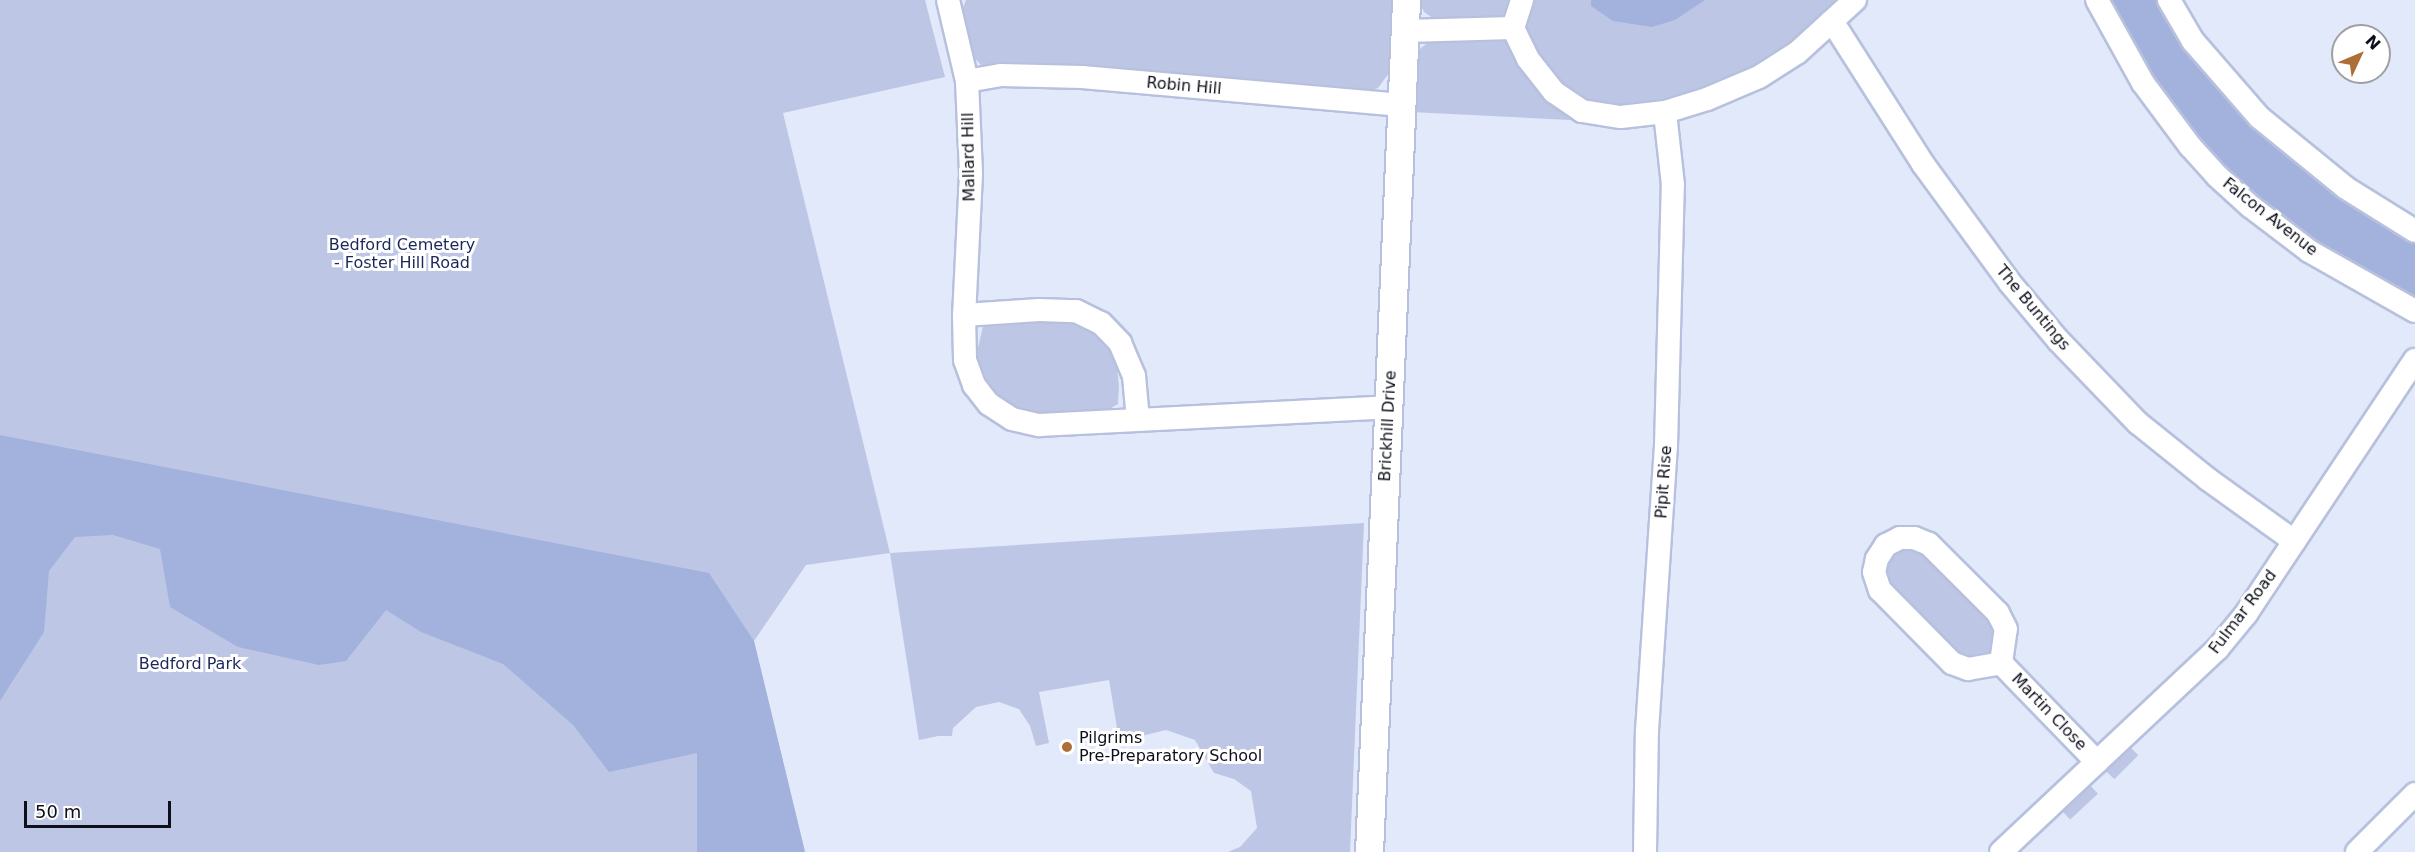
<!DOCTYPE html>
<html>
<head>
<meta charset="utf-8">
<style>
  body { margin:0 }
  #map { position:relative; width:2415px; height:852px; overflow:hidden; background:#e2e9fa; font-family:"DejaVu Sans",sans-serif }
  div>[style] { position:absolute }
  .green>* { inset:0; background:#bdc7e5; transform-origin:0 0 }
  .forest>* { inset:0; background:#a3b2dc }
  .roads { filter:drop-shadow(2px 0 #b7c1dd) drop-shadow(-2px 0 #b7c1dd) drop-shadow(0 2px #b7c1dd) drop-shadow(0 -2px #b7c1dd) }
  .minor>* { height:22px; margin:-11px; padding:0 11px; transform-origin:11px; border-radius:11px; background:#fff }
  .tertiary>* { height:27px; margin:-13.5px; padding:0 13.5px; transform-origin:13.5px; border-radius:13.5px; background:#fff }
  .dots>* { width:16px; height:16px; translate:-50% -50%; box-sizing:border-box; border:3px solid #fff; border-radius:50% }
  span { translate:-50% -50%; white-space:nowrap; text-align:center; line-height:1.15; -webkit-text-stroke:6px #fff; paint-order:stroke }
  .street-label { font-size:16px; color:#0d101a }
  .park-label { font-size:16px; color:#1b275a }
  .poi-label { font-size:16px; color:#0d101a }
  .left { translate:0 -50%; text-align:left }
  .north { position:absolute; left:2331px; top:24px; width:60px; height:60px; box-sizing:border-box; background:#fff; border:2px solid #9e9fa3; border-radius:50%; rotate:46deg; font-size:16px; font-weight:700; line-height:24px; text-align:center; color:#0d101a }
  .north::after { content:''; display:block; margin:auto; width:21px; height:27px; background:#ae6f36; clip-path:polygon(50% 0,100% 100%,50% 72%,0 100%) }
  .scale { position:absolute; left:24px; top:801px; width:147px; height:27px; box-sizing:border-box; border:3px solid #0d101a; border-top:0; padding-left:8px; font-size:18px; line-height:21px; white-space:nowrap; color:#0d101a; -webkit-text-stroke:4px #fff; paint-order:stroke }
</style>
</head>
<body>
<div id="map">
  <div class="green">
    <i style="clip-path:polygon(0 0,925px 0,945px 77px,783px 113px,890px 553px,1364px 523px,1350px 852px,1228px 852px,1240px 847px,1257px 828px,1251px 791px,1234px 779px,1214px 773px,1195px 740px,1166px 730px,1133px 738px,1131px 731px,1118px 734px,1109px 680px,1039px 692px,1049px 743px,1036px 746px,1030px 726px,1019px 709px,999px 702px,976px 707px,953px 728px,952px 736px,938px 736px,919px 740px,890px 553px,806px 565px,754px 641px,805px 852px,0 852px)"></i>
    <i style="clip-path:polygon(966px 0,1394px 0,1392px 69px,1378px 88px,1367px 91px,991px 68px,982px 66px,968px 51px,961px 13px)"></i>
    <i style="clip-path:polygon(1418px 0,1514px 0,1511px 9px,1503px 20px,1437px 21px,1424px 12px)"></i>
    <i style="clip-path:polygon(1530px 0,1843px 0,1789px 47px,1758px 66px,1716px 86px,1667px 101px,1623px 109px,1571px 97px,1536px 57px,1527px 31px)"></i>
    <i style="clip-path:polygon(1439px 39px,1504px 40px,1512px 44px,1590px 121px,1411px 112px,1413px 60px,1421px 48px,1429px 42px)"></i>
    <i style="clip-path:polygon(1016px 316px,1070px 319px,1100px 336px,1116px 358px,1119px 386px,1118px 404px,1099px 415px,1033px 420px,993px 397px,979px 372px,977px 352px,983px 326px)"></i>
    <i style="clip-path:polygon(1914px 544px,1991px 619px,1996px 629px,1994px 650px,1989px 656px,1968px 662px,1885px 586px,1883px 558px)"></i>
    <i style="left:2127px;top:744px;width:16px;height:34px;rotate:45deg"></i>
    <i style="left:2087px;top:782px;width:16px;height:38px;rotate:47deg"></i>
  </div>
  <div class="forest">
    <i style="clip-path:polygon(1591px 0,1705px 0,1675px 20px,1652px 27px,1613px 21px,1591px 6px)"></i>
    <i style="clip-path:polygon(2105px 0,2163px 0,2188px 44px,2415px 240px,2415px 303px,2308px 239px,2249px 198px,2194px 140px,2144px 69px)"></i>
    <i style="clip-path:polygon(0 435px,709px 573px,754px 641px,805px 852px,697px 852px,697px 753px,609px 772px,573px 725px,503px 664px,421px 632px,386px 610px,346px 661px,319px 665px,238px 647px,170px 607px,160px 549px,113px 535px,75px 537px,49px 571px,44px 632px,0 701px)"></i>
  </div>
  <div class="roads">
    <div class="minor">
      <i style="left:948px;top:0;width:83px;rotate:76.8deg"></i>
      <i style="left:967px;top:81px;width:93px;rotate:87.5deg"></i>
      <i style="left:971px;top:174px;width:141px;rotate:92.8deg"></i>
      <i style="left:964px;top:315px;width:45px;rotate:88.7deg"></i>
      <i style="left:965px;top:360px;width:27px;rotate:70deg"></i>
      <i style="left:974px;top:385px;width:24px;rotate:52deg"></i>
      <i style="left:989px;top:404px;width:27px;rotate:33deg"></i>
      <i style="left:1012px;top:419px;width:28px;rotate:13deg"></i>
      <i style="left:1039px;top:425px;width:350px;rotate:-2.9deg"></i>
      <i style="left:2097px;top:0;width:95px;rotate:61deg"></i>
      <i style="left:2143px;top:83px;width:79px;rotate:53.3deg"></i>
      <i style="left:2190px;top:146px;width:40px;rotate:48deg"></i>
      <i style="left:2217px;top:176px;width:45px;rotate:42.3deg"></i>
      <i style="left:2250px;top:206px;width:74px;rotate:37.3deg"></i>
      <i style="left:2309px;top:251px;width:122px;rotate:29.5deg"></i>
      <i style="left:2169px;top:0;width:48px;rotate:59.7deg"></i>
      <i style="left:2193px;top:41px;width:101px;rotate:49deg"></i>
      <i style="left:2259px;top:117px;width:112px;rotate:39.2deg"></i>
      <i style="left:2346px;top:188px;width:81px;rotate:31.9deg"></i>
      <i style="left:1832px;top:21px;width:169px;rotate:57.5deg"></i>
      <i style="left:1923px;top:164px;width:147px;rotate:53.8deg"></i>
      <i style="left:2010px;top:283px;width:75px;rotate:49.9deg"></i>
      <i style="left:2058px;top:340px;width:115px;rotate:46.1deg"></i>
      <i style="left:2138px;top:423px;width:91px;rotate:38.8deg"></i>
      <i style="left:2209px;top:480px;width:105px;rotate:35.7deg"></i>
      <i style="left:1513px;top:28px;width:34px;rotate:64deg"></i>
      <i style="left:1528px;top:59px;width:42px;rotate:51.8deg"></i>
      <i style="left:1554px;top:92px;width:34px;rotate:34deg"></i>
      <i style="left:1582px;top:111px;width:39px;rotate:9deg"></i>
      <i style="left:1621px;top:117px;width:44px;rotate:-6.5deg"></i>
      <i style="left:1665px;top:112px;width:44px;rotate:-17.2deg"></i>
      <i style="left:1707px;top:99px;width:56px;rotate:-22.9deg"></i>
      <i style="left:1759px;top:77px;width:46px;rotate:-32.7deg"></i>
      <i style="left:1798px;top:52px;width:77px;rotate:-42.4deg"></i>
      <i style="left:1406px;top:31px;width:107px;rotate:-1.6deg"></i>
      <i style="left:1513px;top:28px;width:29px;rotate:-72deg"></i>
      <i style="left:967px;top:81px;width:35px;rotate:-10deg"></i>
      <i style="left:1001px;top:75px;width:81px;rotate:1.4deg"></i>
      <i style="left:1082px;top:77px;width:321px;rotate:5deg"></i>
      <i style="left:964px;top:315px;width:75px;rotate:-3.8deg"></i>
      <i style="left:1039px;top:310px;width:37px;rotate:2deg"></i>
      <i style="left:1076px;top:311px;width:28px;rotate:26deg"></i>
      <i style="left:1101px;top:323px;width:28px;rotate:46deg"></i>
      <i style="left:1120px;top:343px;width:36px;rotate:67deg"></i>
      <i style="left:1134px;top:376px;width:44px;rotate:84.8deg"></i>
      <i style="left:2001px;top:663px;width:34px;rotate:-82deg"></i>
      <i style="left:2006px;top:629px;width:18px;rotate:-117deg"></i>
      <i style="left:1998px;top:613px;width:98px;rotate:-135deg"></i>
      <i style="left:1929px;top:544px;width:16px;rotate:-158deg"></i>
      <i style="left:1914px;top:538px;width:14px;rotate:180deg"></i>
      <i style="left:1900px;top:538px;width:16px;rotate:153deg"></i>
      <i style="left:1886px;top:545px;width:17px;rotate:123deg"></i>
      <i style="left:1877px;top:559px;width:13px;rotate:103deg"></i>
      <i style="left:1874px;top:572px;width:19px;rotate:72deg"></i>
      <i style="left:1880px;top:590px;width:103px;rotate:45.4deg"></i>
      <i style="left:1952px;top:663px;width:17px;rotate:21deg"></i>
      <i style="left:1968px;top:669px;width:34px;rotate:-10deg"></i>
      <i style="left:2001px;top:663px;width:138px;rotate:45.9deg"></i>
      <i style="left:1645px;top:852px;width:121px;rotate:-89.1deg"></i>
      <i style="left:1647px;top:731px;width:286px;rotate:-86.2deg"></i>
      <i style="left:1666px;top:446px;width:261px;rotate:-88.5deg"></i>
      <i style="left:1673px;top:185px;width:73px;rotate:-96.3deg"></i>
      <i style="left:2001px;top:852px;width:298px;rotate:-43.2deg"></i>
      <i style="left:2218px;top:648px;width:44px;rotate:-50.5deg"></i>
      <i style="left:2246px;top:614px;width:305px;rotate:-56.4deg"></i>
      <i style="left:2357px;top:852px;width:82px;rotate:-45deg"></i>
    </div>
    <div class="tertiary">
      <i style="left:1369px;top:852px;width:853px;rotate:-87.51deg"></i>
    </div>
  </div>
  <div class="dots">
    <i style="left:1067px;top:747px;background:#ae6f36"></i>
  </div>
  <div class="street-label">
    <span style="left:1184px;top:86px;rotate:5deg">Robin Hill</span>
    <span style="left:969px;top:157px;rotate:-91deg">Mallard Hill</span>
    <span style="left:2270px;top:217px;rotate:38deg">Falcon Avenue</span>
    <span style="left:2033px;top:308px;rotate:50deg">The Buntings</span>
    <span style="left:1388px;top:426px;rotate:-87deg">Brickhill Drive</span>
    <span style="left:1664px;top:482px;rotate:-86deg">Pipit Rise</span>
    <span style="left:2243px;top:612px;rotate:-53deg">Fulmar Road</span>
    <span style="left:2049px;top:712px;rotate:46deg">Martin Close</span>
  </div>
  <div class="park-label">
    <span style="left:402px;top:254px">Bedford Cemetery<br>- Foster Hill Road</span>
    <span style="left:190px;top:664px">Bedford Park</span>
  </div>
  <div class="poi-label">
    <span class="left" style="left:1079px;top:747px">Pilgrims<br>Pre-Preparatory School</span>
  </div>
  <div class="north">N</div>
  <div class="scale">50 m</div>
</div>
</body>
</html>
